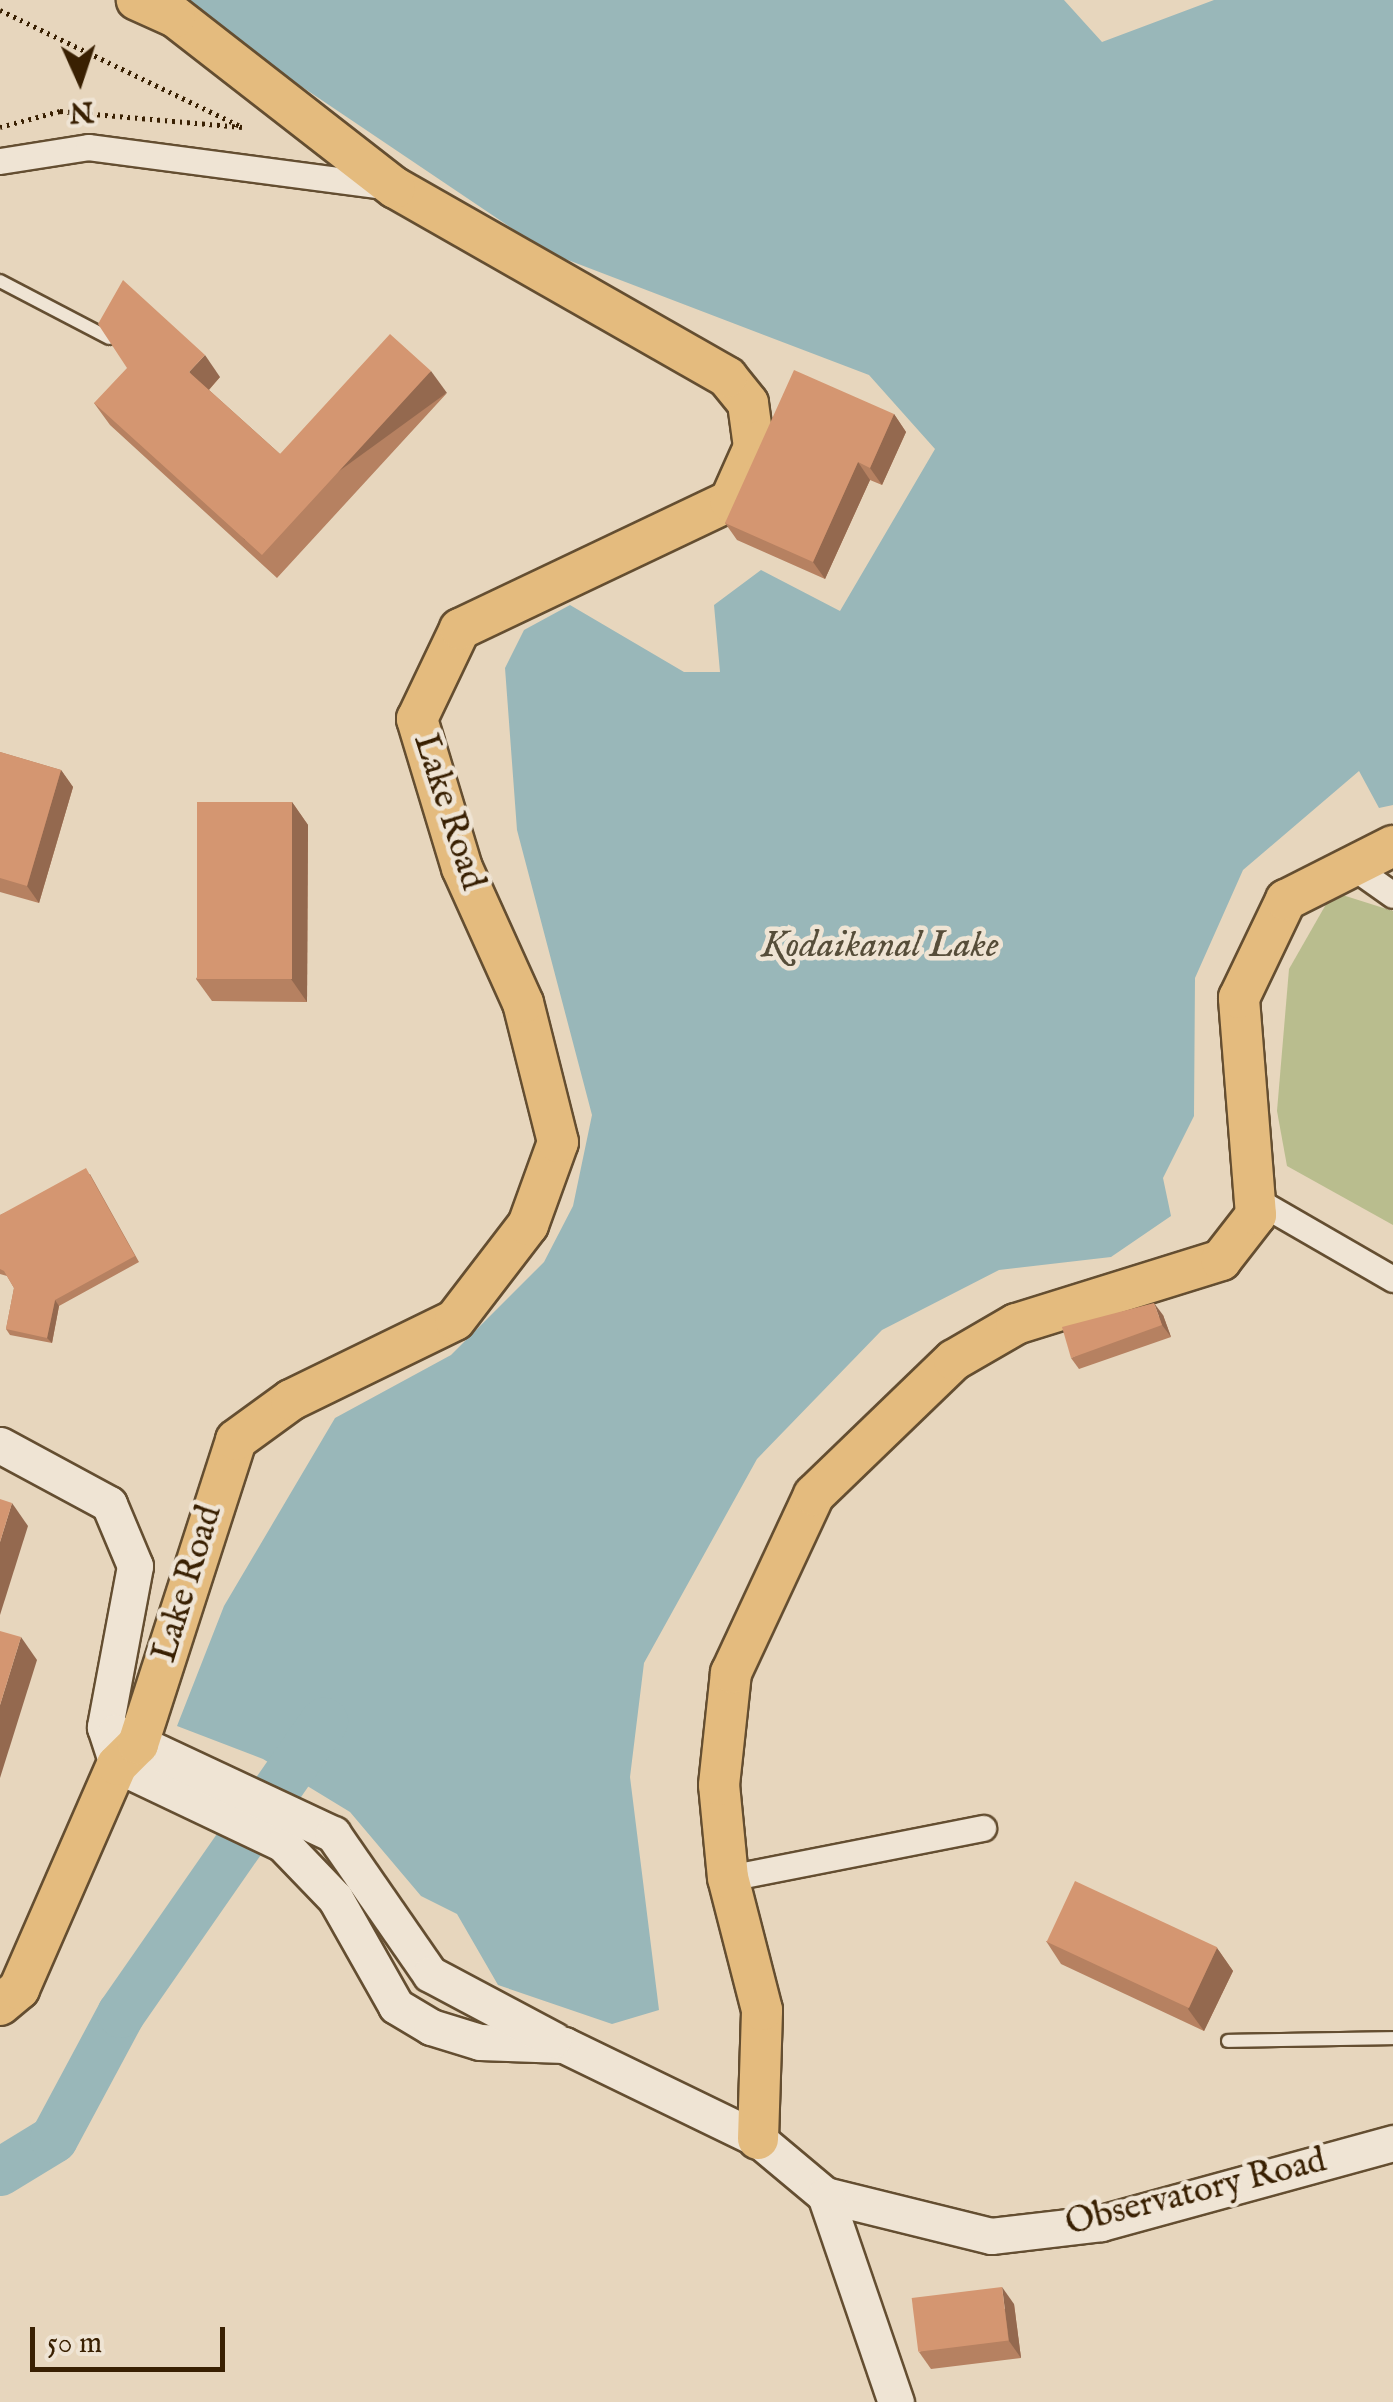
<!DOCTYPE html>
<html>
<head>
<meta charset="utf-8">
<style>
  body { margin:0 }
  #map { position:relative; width:1393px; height:2402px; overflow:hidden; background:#e7d6bd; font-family:"IM FELL English",serif }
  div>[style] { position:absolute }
  .green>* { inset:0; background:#b9bd8e }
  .water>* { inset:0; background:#99b7b9 }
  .river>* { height:48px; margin:-24px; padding:0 24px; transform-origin:24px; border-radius:24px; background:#99b7b9 }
  .path>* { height:5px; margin-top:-2.5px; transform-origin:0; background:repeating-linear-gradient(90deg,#392002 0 2.5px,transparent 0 7.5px) }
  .roads { filter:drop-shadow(2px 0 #644e31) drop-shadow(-2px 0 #644e31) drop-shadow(0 2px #644e31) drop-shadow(0 -2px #644e31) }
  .service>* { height:12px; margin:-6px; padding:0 6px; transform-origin:6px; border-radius:6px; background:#efe4d4 }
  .minor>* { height:25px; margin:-12.5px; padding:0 12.5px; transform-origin:12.5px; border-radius:12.5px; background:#efe4d4 }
  .secondary>* { height:35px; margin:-17.5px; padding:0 17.5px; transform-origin:17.5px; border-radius:17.5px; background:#efe4d4 }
  .primary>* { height:40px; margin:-20px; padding:0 20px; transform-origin:20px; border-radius:20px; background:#e4bb7e }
  .wall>* { inset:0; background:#b68161 }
  .shaded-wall>* { inset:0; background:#94694f; transform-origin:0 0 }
  .building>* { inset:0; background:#d49671; transform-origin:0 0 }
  span { translate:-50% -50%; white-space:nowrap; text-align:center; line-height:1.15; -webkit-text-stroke:9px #efe4d4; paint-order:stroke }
  .street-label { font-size:35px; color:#392002 }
  .water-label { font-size:38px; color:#564d39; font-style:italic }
  .north { position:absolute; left:30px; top:30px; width:100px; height:100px; -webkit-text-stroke:8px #efe4d4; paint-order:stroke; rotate:177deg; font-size:28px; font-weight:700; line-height:40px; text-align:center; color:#392002 }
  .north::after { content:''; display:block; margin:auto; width:35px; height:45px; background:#392002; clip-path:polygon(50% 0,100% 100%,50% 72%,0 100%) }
  .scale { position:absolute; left:30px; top:2327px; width:195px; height:45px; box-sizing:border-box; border:5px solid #392002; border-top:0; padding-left:12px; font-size:30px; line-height:35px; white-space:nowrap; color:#392002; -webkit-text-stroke:8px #efe4d4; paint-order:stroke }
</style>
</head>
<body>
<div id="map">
  <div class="green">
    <i style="clip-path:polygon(1333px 892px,1393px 911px,1393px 1225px,1287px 1166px,1277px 1111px,1289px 969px)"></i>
  </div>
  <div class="water">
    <i style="clip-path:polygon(173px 0,1064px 0,1102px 42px,1214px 0,1393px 0,1393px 805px,1379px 808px,1359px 771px,1243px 870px,1195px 978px,1194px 1116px,1163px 1178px,1171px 1216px,1111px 1257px,999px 1270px,882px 1330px,757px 1459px,644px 1663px,630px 1777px,659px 2010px,612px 2024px,498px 1985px,457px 1914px,421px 1896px,350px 1812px,263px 1759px,177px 1726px,224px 1606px,335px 1418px,451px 1355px,544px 1262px,573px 1206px,592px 1115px,517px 830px,505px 668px,524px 630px,570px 605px,684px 672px,720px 672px,714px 605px,761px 570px,840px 611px,935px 449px,869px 375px,547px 252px)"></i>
  </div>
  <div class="river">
    <i style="left:0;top:2172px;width:63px;rotate:-31.4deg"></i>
    <i style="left:54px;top:2139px;width:142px;rotate:-61.8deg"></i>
    <i style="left:121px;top:2014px;width:356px;rotate:-55.2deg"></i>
  </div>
  <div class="path">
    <i style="left:0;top:10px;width:269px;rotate:25.8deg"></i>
    <i style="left:242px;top:127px;width:183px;rotate:-175deg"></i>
    <i style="left:60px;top:111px;width:62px;rotate:165.1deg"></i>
  </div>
  <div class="roads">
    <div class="service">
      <i style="left:0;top:281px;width:123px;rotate:27.6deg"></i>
      <i style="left:1228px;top:2041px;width:165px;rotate:-1deg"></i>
    </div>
    <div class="minor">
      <i style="left:0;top:161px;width:89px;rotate:-9deg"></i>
      <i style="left:88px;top:147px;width:301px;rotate:7.5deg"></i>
      <i style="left:1352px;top:866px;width:50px;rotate:35.3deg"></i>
      <i style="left:1256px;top:1200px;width:158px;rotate:30deg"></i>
      <i style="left:728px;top:1878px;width:260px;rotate:-11.1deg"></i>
    </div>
    <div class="secondary">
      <i style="left:0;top:1445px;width:124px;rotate:28.4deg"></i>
      <i style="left:109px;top:1504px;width:67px;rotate:67.2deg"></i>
      <i style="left:135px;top:1566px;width:164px;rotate:100.6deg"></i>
      <i style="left:105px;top:1727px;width:40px;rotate:72deg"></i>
      <i style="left:117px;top:1765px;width:184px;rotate:25.4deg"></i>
      <i style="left:283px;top:1844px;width:75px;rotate:46.1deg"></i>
      <i style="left:335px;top:1898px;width:124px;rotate:60.5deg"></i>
      <i style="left:396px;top:2006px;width:41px;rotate:31deg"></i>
      <i style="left:431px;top:2027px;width:51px;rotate:17deg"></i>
      <i style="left:480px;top:2042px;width:84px;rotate:2deg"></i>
      <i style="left:564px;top:2045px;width:216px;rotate:25.9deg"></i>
      <i style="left:758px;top:2139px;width:87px;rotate:39.9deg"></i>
      <i style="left:825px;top:2195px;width:171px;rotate:13.9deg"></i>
      <i style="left:991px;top:2236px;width:111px;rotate:-6.7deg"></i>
      <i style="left:1101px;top:2223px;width:303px;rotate:-15.3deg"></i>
      <i style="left:115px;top:1732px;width:241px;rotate:25.1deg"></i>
      <i style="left:333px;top:1834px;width:170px;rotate:55.3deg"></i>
      <i style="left:430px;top:1974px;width:140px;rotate:28deg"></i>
      <i style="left:825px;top:2195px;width:219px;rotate:71.1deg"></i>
    </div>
    <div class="primary">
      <i style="left:0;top:2005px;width:25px;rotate:-40deg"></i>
      <i style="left:19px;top:1989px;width:244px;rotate:-66.4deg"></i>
      <i style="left:117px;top:1765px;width:30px;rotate:-45deg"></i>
      <i style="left:138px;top:1744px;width:319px;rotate:-72.1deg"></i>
      <i style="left:236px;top:1440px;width:68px;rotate:-36deg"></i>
      <i style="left:291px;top:1400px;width:182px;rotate:-26deg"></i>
      <i style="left:455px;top:1320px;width:120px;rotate:-52.5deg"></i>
      <i style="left:528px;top:1225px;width:88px;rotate:-70.1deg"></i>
      <i style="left:558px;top:1142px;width:143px;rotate:-104.1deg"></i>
      <i style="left:523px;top:1003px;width:148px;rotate:-114.3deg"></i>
      <i style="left:462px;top:868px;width:156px;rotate:-106.8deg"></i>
      <i style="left:417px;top:719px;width:100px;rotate:-64.5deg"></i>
      <i style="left:460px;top:629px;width:299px;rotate:-25.4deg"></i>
      <i style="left:730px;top:501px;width:59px;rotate:-66deg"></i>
      <i style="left:754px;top:447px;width:44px;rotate:-97.8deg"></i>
      <i style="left:748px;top:403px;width:33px;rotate:-129deg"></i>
      <i style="left:727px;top:377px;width:382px;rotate:-150.3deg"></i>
      <i style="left:395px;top:188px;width:279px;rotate:-142.1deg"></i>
      <i style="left:175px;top:17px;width:42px;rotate:-155.9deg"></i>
      <i style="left:758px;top:2139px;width:129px;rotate:-88.2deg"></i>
      <i style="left:762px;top:2010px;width:136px;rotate:-104.4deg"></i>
      <i style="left:728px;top:1878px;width:93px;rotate:-95.5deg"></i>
      <i style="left:719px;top:1785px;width:113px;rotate:-83.9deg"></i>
      <i style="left:731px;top:1673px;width:196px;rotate:-65deg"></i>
      <i style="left:814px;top:1495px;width:194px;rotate:-44deg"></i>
      <i style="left:954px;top:1360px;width:72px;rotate:-30.1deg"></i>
      <i style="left:1016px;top:1324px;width:215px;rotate:-17.3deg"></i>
      <i style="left:1221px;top:1260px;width:57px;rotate:-52.1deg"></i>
      <i style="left:1256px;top:1215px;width:218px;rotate:-94.5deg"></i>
      <i style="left:1239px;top:998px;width:109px;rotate:-64.4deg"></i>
      <i style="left:1286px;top:900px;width:120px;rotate:-26.8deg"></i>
    </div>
  </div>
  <div class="wall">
    <i style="clip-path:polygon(220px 377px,209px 390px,280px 454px,447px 393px,277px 578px,110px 425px,94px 403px)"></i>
    <i style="clip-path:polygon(894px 414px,906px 432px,882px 485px,870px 480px,825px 579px,737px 540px,725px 523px)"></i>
    <i style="clip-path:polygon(0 752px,61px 770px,73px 787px,39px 903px,0 892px)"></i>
    <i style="clip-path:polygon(292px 802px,308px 825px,307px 1002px,212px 1001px,196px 979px)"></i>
    <i style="clip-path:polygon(90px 1174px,139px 1262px,59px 1306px,52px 1343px,10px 1335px,6px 1329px,14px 1288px,7px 1276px,0 1274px,0 1215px)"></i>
    <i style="clip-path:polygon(1163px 1315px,1171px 1337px,1079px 1369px,1071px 1358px)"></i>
    <i style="clip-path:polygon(1046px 1941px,1217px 1948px,1233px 1971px,1204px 2031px,1061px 1964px)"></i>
    <i style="clip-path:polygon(1014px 2304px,1021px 2358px,931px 2369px,919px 2352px)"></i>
  </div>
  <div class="shaded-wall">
    <i style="clip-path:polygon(205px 355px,220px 377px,205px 394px,189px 372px)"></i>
    <i style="left:431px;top:371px;width:27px;height:250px;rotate:54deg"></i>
    <i style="clip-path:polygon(894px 414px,906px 432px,882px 485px,870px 468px)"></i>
    <i style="clip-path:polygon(858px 462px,870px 480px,825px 579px,813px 562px)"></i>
    <i style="clip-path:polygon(61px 770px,73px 787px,39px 903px,27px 886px)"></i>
    <i style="clip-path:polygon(292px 802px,308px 825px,307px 1002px,291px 979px)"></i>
    <i style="clip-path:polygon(55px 1300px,59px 1306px,52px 1343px,47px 1338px)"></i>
    <i style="clip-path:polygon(1154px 1303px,1163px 1315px,1171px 1337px,1162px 1325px)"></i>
    <i style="clip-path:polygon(12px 1503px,28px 1526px,0 1615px,0 1542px)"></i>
    <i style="clip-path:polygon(21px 1637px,37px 1660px,0 1778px,0 1705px)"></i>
    <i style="clip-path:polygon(1217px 1948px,1233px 1971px,1204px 2031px,1188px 2009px)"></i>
    <i style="clip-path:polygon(1002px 2287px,1014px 2304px,1021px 2358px,1009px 2341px)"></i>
  </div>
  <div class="building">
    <i style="clip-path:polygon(123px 280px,205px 355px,189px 372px,280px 454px,390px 334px,431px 371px,262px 555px,94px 403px,127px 368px,98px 324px)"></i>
    <i style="clip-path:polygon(794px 370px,894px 414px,870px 468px,858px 462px,813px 562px,725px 523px)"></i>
    <i style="clip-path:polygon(0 752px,61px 770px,27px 886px,0 878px)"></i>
    <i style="left:197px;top:802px;width:95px;height:177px"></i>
    <i style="clip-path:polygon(86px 1168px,135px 1256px,55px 1300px,47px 1338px,6px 1329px,14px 1288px,4px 1271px,0 1269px,0 1215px)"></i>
    <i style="clip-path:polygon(1154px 1303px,1162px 1325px,1071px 1358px,1062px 1327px)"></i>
    <i style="clip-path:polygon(0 1499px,12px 1503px,0 1542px)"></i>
    <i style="clip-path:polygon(0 1631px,21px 1637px,0 1705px)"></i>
    <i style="left:1075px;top:1881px;width:157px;height:67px;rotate:25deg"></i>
    <i style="left:1002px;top:2287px;width:54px;height:91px;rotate:83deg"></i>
  </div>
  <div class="street-label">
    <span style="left:448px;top:812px;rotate:72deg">Lake Road</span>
    <span style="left:188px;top:1584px;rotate:-73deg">Lake Road</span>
    <span style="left:1196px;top:2193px;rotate:-14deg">Observatory Road</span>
  </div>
  <div class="water-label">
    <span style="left:880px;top:947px">Kodaikanal Lake</span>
  </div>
  <div class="north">N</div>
  <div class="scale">50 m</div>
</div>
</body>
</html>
